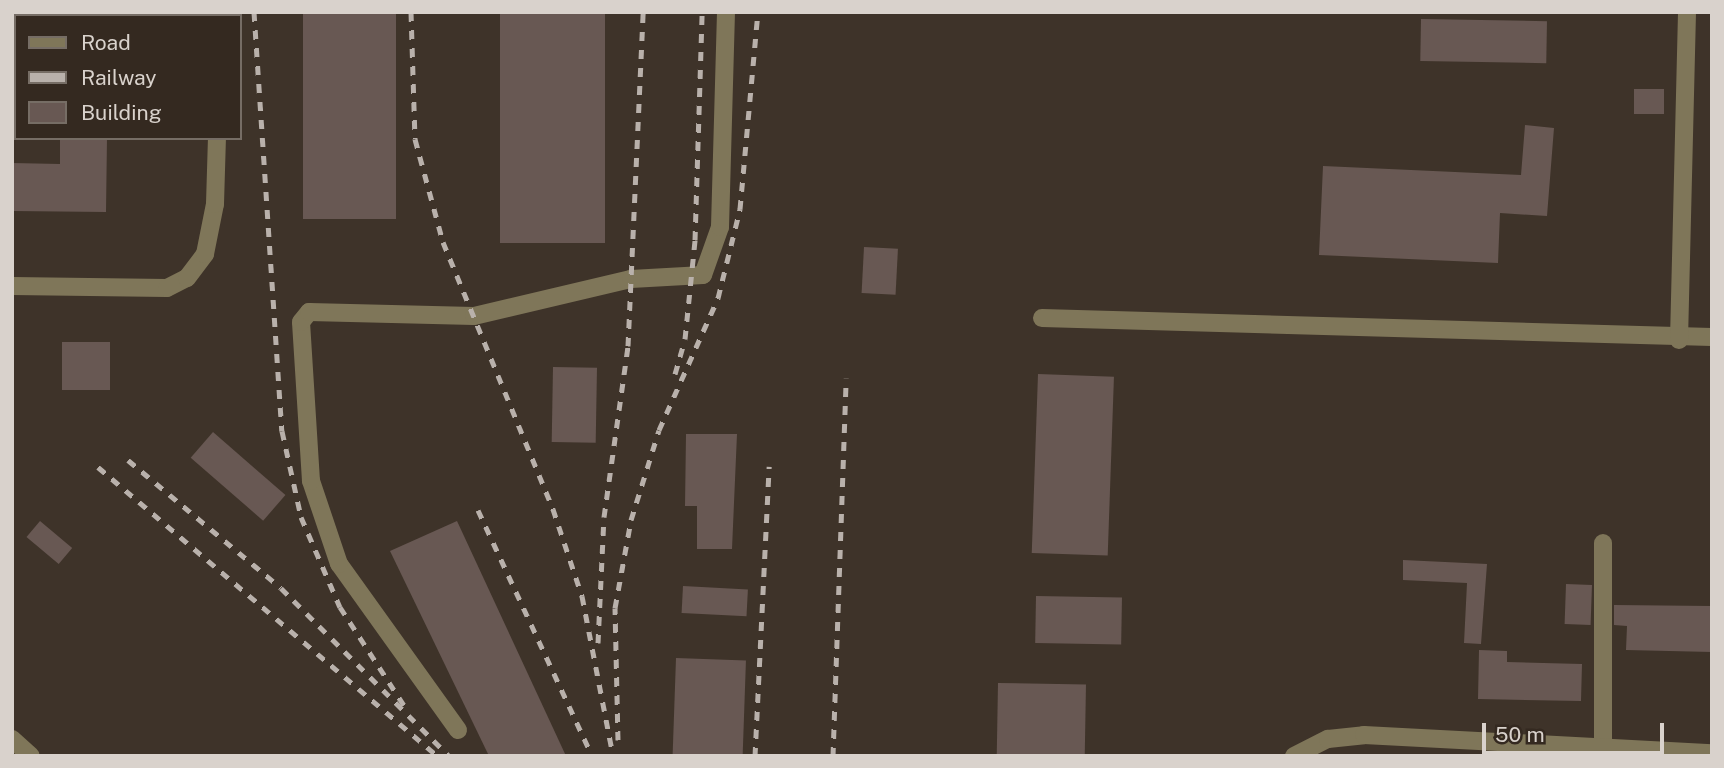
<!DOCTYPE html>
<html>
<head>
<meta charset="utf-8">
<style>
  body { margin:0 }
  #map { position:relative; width:1724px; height:768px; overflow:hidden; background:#3e3329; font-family:"Public Sans",sans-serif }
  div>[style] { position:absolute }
  .building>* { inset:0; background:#685853; transform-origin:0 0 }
  .minor>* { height:18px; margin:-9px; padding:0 9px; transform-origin:9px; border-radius:9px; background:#7f7659 }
  .rail>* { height:5px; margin-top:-2.5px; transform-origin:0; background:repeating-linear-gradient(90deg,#b9b1ab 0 9px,transparent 0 18px) }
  span { translate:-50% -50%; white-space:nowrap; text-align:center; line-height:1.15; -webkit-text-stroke:5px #342920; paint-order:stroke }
  .frame { position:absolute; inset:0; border:14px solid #d9d2cc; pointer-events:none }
  .legend { position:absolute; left:14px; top:14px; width:228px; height:126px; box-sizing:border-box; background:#342920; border:2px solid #766d65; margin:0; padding:9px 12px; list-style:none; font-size:21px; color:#d9d2cc }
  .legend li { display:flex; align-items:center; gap:14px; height:35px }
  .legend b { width:35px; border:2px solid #766d65 }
  .scale { position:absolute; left:1482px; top:723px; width:182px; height:32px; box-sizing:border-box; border:4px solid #d9d2cc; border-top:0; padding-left:9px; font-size:21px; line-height:24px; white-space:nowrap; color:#d9d2cc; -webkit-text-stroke:5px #342920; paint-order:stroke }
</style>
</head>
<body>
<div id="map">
  <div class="building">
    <i style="left:303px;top:12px;width:93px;height:207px"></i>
    <i style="left:500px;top:12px;width:105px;height:231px"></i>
    <i style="left:1421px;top:19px;width:126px;height:42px;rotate:1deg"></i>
    <i style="left:1634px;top:89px;width:30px;height:25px"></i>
    <i style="clip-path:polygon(1525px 125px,1554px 128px,1547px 216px,1500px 213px,1498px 263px,1319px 255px,1323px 166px,1521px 175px)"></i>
    <i style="clip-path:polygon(60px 138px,107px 138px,106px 212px,12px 211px,12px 163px,60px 164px)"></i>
    <i style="left:864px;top:247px;width:34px;height:46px;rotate:3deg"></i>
    <i style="left:62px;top:342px;width:48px;height:48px"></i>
    <i style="left:553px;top:367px;width:44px;height:75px;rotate:1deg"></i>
    <i style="left:1038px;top:374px;width:76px;height:179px;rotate:2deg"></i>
    <i style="left:213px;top:432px;width:96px;height:34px;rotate:41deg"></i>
    <i style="clip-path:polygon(686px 434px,737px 434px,732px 549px,697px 549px,697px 506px,685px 506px)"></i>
    <i style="left:40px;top:521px;width:42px;height:21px;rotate:40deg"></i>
    <i style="clip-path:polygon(457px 521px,566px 756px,489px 756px,390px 551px)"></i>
    <i style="clip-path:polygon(1403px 560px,1487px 564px,1481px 644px,1464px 643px,1467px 583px,1403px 580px)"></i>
    <i style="left:1566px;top:584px;width:26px;height:40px;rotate:2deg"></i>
    <i style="left:683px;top:586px;width:65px;height:27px;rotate:3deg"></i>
    <i style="left:1036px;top:596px;width:86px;height:47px;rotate:1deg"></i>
    <i style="clip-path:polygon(1614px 605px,1712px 606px,1712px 652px,1626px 650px,1627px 626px,1614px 625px)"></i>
    <i style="clip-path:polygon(1479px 650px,1507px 651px,1507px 662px,1582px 664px,1581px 701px,1478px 699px)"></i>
    <i style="left:676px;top:658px;width:70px;height:98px;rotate:2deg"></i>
    <i style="left:998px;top:683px;width:88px;height:73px;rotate:1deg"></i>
  </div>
  <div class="minor">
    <i style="left:221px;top:16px;width:4px;rotate:-76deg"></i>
    <i style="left:12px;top:286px;width:155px;rotate:0.7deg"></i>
    <i style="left:167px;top:288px;width:22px;rotate:-27deg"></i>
    <i style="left:187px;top:278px;width:30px;rotate:-53deg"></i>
    <i style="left:205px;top:254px;width:51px;rotate:-78.7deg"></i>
    <i style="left:215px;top:204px;width:66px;rotate:-88.3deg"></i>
    <i style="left:1042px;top:318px;width:670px;rotate:1.62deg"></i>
    <i style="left:1679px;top:340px;width:328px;rotate:-88.6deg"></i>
    <i style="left:458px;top:730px;width:204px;rotate:-125.6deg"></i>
    <i style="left:339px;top:564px;width:88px;rotate:-108.6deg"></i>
    <i style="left:311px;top:481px;width:159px;rotate:-93.6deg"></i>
    <i style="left:301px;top:322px;width:13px;rotate:-51deg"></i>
    <i style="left:309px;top:312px;width:165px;rotate:1.4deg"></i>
    <i style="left:474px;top:316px;width:161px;rotate:-13.3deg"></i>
    <i style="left:631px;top:279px;width:72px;rotate:-3.2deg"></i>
    <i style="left:703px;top:275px;width:51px;rotate:-70.5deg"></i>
    <i style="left:720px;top:227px;width:215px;rotate:-88.4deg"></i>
    <i style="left:12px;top:739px;width:25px;rotate:42deg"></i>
    <i style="left:1603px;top:747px;width:204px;rotate:-90deg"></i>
    <i style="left:1294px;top:756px;width:38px;rotate:-27deg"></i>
    <i style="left:1328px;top:739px;width:36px;rotate:-6deg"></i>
    <i style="left:1364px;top:735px;width:348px;rotate:3deg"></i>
  </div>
  <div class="rail">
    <i style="left:254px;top:12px;width:420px;rotate:86.2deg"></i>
    <i style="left:282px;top:431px;width:88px;rotate:77.5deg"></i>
    <i style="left:301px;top:517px;width:98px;rotate:66.6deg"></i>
    <i style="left:340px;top:607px;width:117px;rotate:56.9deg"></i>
    <i style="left:411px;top:12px;width:127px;rotate:88.2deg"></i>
    <i style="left:415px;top:139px;width:107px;rotate:74.8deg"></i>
    <i style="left:443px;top:242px;width:289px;rotate:67.6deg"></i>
    <i style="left:553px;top:509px;width:92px;rotate:71.6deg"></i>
    <i style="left:582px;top:596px;width:163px;rotate:79deg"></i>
    <i style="left:675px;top:374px;width:36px;rotate:-74deg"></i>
    <i style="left:685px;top:339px;width:100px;rotate:-84.2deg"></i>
    <i style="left:695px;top:240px;width:228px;rotate:-88.2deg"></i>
    <i style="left:128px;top:460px;width:199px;rotate:39.9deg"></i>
    <i style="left:281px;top:588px;width:238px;rotate:45deg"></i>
    <i style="left:98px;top:467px;width:446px;rotate:40.4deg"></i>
    <i style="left:478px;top:510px;width:271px;rotate:65.1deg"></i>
    <i style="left:598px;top:643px;width:126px;rotate:-87.3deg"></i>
    <i style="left:604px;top:517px;width:173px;rotate:-82deg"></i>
    <i style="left:628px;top:346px;width:334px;rotate:-87.4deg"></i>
    <i style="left:618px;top:740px;width:132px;rotate:-91.3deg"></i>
    <i style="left:615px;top:608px;width:89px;rotate:-79.7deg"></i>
    <i style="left:631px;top:520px;width:94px;rotate:-72.7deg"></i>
    <i style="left:659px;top:430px;width:145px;rotate:-65.9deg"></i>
    <i style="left:718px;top:298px;width:92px;rotate:-76.1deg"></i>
    <i style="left:740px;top:209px;width:198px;rotate:-84.8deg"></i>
    <i style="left:755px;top:756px;width:290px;rotate:-87.2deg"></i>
    <i style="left:833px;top:756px;width:378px;rotate:-88deg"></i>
  </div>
  <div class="frame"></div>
  <ul class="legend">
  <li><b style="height:9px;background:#7f7659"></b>Road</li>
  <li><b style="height:9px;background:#b9b1ab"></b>Railway</li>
  <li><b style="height:19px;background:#685853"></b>Building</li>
  </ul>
  <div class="scale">50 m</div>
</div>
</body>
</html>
